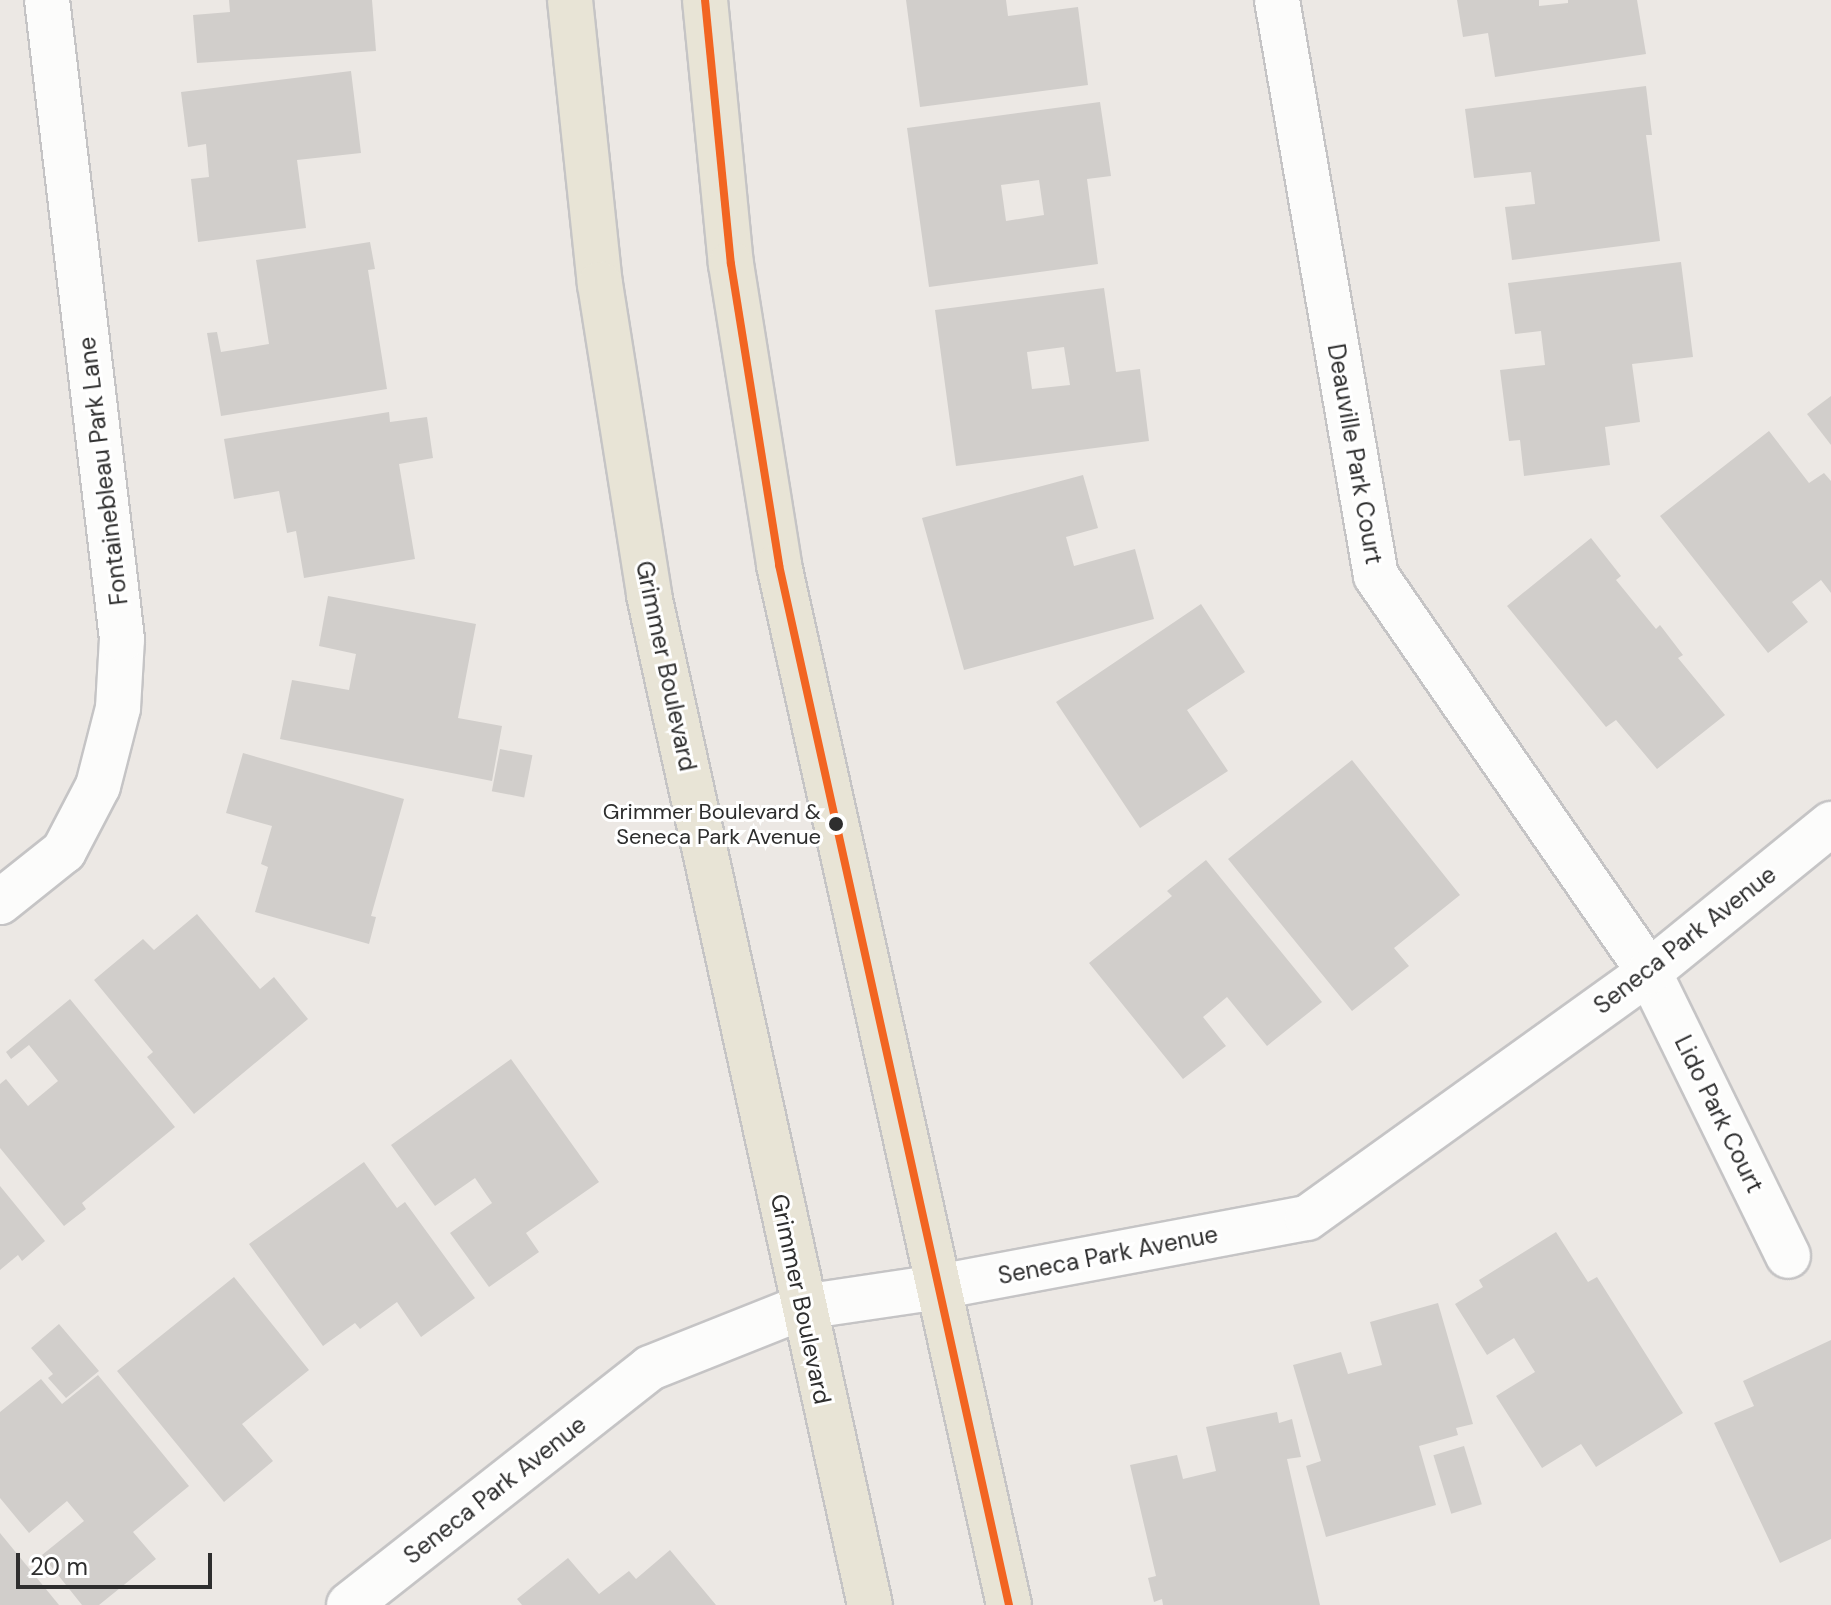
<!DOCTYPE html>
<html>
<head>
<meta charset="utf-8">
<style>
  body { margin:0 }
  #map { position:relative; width:1831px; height:1605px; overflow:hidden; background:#ece8e4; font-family:"DM Sans",sans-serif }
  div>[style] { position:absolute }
  .building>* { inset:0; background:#d1cecb; transform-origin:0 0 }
  .roads { filter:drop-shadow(2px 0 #c5c4c5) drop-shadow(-2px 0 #c5c4c5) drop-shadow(0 2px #c5c4c5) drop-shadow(0 -2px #c5c4c5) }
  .minor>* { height:44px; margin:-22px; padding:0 22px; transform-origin:22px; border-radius:22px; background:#fcfcfb }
  .major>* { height:44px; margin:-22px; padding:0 22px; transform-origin:22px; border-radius:22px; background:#e8e4d6 }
  .bus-1>* { height:8px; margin:-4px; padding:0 4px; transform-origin:4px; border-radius:4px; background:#f26522 }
  .dots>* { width:22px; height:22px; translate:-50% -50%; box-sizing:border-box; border:4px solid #fff; border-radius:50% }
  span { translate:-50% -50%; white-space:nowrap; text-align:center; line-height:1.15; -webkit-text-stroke:6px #fff; paint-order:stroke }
  .bus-label { font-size:22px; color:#2e2e2e }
  .right { translate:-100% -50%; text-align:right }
  .street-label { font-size:24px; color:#2e2e2e }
  .scale { position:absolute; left:16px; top:1553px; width:196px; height:36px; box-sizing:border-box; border:4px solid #2e2e2e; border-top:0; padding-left:10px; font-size:24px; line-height:28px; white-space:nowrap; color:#2e2e2e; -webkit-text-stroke:6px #fff; paint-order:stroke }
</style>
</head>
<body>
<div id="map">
  <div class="building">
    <i style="clip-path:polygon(229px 0,372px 0,376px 51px,197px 63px,193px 15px,230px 12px)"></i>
    <i style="clip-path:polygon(906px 0,1006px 0,1008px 16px,1078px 7px,1088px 85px,920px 107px)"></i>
    <i style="clip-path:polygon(1457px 0,1539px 0,1539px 6px,1568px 3px,1568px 0,1637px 0,1646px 54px,1495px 77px,1488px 33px,1463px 37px)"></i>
    <i style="clip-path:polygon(351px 71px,361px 153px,297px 160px,306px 228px,198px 242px,191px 179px,209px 177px,206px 144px,188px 147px,181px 92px)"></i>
    <i style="clip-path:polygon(1646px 86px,1652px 135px,1646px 135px,1660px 241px,1512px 260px,1505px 207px,1535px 204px,1531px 172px,1474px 178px,1465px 109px)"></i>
    <i style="clip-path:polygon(evenodd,1100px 102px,1111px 176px,1087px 179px,1098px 264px,929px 287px,907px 128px,1100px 102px,1039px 180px,1044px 215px,1006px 221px,1001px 185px,1039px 180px)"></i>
    <i style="clip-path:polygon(370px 242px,375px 269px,368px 270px,387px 389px,221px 416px,207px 333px,217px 332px,221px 352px,269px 344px,256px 260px)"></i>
    <i style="clip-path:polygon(1681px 262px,1693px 357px,1632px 364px,1640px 422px,1605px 427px,1610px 465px,1524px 476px,1520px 440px,1509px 441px,1500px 370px,1545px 365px,1541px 331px,1515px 334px,1508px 283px)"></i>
    <i style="clip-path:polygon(evenodd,1104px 288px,1116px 372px,1140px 369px,1149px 441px,956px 466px,935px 310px,1104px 288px,1064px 347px,1070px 385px,1032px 389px,1027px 352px,1064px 347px)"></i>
    <i style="clip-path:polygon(1831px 396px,1831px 445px,1807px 414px)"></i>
    <i style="clip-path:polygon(389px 412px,390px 422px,427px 417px,433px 458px,399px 464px,415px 559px,304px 578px,296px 531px,287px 533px,279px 491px,234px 499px,224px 439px)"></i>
    <i style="clip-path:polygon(1769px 431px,1809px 483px,1824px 473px,1831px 481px,1831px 593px,1821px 580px,1792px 602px,1808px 622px,1768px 653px,1660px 516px)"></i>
    <i style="clip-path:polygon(1083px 475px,1098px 528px,1066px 537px,1074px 566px,1135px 549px,1154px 619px,964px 670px,922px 518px)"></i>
    <i style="clip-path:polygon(1591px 538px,1621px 576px,1616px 580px,1656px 629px,1660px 625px,1683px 655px,1678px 658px,1725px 715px,1657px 769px,1616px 720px,1606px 727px,1507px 606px)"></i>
    <i style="clip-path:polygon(328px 596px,476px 624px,458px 718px,502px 726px,492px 781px,280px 739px,292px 680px,349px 690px,356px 654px,319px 646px)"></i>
    <i style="clip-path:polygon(1201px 604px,1245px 672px,1187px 710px,1228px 771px,1140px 828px,1056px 702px)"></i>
    <i style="left:500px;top:749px;width:33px;height:43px;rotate:11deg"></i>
    <i style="clip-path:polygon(243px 753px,404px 799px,371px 916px,376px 917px,369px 944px,255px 912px,268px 867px,261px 864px,272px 826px,226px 813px)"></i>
    <i style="clip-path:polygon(1352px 760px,1460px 895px,1394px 948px,1409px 966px,1352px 1011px,1228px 859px)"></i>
    <i style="clip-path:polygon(1206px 860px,1322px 1002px,1267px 1046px,1227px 997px,1203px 1017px,1226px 1046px,1183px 1079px,1089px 963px,1172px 896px,1167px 891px)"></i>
    <i style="clip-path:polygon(197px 914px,260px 989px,274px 977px,308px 1019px,194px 1114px,147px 1057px,153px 1052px,94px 980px,143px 939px,154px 950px)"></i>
    <i style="clip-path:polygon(70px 999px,175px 1127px,82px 1203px,86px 1209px,64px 1226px,0 1148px,0 1084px,6px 1079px,28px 1106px,58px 1081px,29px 1045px,11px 1059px,6px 1052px)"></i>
    <i style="clip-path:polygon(511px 1059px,599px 1182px,526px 1233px,539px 1252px,489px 1287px,450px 1233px,492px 1203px,475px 1178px,435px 1206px,391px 1145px)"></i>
    <i style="clip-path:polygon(364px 1162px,397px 1208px,405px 1202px,475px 1298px,421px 1337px,397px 1302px,360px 1329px,355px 1323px,323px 1346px,249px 1244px)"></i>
    <i style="clip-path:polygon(0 1186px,45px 1241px,22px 1261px,18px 1255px,0 1270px)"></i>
    <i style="clip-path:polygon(1556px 1232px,1588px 1282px,1597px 1277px,1683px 1413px,1596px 1467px,1581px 1444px,1542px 1468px,1496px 1396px,1535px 1372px,1514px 1338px,1487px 1355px,1455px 1304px,1483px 1287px,1479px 1280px)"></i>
    <i style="clip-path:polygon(234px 1277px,309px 1370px,242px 1424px,273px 1461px,224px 1502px,117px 1371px)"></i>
    <i style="clip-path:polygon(1438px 1303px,1473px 1424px,1456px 1428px,1458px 1435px,1419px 1446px,1436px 1505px,1326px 1537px,1306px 1466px,1321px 1461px,1293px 1365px,1341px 1352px,1348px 1374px,1382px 1365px,1370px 1322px)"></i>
    <i style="clip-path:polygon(59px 1324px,99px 1371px,66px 1398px,48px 1378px,53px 1374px,31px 1348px)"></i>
    <i style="clip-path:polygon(1831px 1340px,1831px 1539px,1780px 1563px,1714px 1423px,1754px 1406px,1743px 1381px)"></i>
    <i style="clip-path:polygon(98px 1375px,189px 1486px,133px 1532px,156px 1559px,99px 1605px,82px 1605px,42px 1555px,84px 1521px,67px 1501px,29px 1533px,0 1498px,0 1412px,41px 1379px,62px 1404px)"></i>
    <i style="clip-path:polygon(1277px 1412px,1279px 1423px,1292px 1419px,1301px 1457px,1287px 1459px,1320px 1605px,1163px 1605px,1162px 1599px,1154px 1602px,1148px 1578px,1156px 1576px,1130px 1465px,1177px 1455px,1183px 1479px,1216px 1471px,1206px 1427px)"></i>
    <i style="left:1464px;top:1446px;width:61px;height:32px;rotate:73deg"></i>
    <i style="clip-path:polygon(0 1533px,59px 1605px,0 1605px)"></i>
    <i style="clip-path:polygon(670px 1550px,716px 1605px,522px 1605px,517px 1599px,568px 1558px,599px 1594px,629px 1571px,636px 1579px)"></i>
  </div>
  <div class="roads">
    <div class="minor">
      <i style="left:1277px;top:0;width:584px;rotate:80.25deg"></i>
      <i style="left:1376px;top:576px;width:481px;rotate:55.4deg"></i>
      <i style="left:1649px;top:972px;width:316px;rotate:63.9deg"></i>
      <i style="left:0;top:902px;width:82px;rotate:-38.6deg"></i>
      <i style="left:64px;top:851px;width:73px;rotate:-62.4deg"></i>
      <i style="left:98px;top:786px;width:81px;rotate:-75.6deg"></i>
      <i style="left:118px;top:708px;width:69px;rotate:-86.7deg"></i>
      <i style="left:122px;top:639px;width:643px;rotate:-96.69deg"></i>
      <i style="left:349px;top:1605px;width:383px;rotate:-38.2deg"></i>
      <i style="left:650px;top:1368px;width:165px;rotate:-21.7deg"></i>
      <i style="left:803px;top:1307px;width:136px;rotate:-8.4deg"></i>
      <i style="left:938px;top:1287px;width:375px;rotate:-10.6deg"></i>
      <i style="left:1307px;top:1218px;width:421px;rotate:-35.7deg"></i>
      <i style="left:1649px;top:972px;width:235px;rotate:-39.1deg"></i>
    </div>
    <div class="major">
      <i style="left:570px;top:0;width:286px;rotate:84deg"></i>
      <i style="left:600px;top:284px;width:315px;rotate:81deg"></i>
      <i style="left:649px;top:595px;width:1034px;rotate:77.66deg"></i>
      <i style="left:705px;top:0;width:265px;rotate:84.4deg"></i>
      <i style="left:731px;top:264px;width:305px;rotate:80.9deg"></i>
      <i style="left:779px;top:565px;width:1065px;rotate:77.53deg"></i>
    </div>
  </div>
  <div class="bus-1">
    <i style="left:705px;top:0;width:265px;rotate:84.4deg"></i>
    <i style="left:731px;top:264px;width:305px;rotate:80.9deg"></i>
    <i style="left:779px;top:565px;width:1065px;rotate:77.53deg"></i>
  </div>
  <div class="dots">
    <i style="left:836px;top:824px;background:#2e2e2e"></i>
  </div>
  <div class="bus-label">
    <span class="right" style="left:821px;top:824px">Grimmer Boulevard &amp;<br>Seneca Park Avenue</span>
  </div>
  <div class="street-label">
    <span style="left:1355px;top:454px;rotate:80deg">Deauville Park Court</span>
    <span style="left:103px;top:471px;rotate:-97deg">Fontainebleau Park Lane</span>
    <span style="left:666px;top:666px;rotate:78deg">Grimmer Boulevard</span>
    <span style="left:1685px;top:940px;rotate:-38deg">Seneca Park Avenue</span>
    <span style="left:1719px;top:1114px;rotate:64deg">Lido Park Court</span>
    <span style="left:1108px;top:1255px;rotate:-11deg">Seneca Park Avenue</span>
    <span style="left:801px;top:1299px;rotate:78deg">Grimmer Boulevard</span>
    <span style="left:495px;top:1490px;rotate:-38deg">Seneca Park Avenue</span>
  </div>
  <div class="scale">20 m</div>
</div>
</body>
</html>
